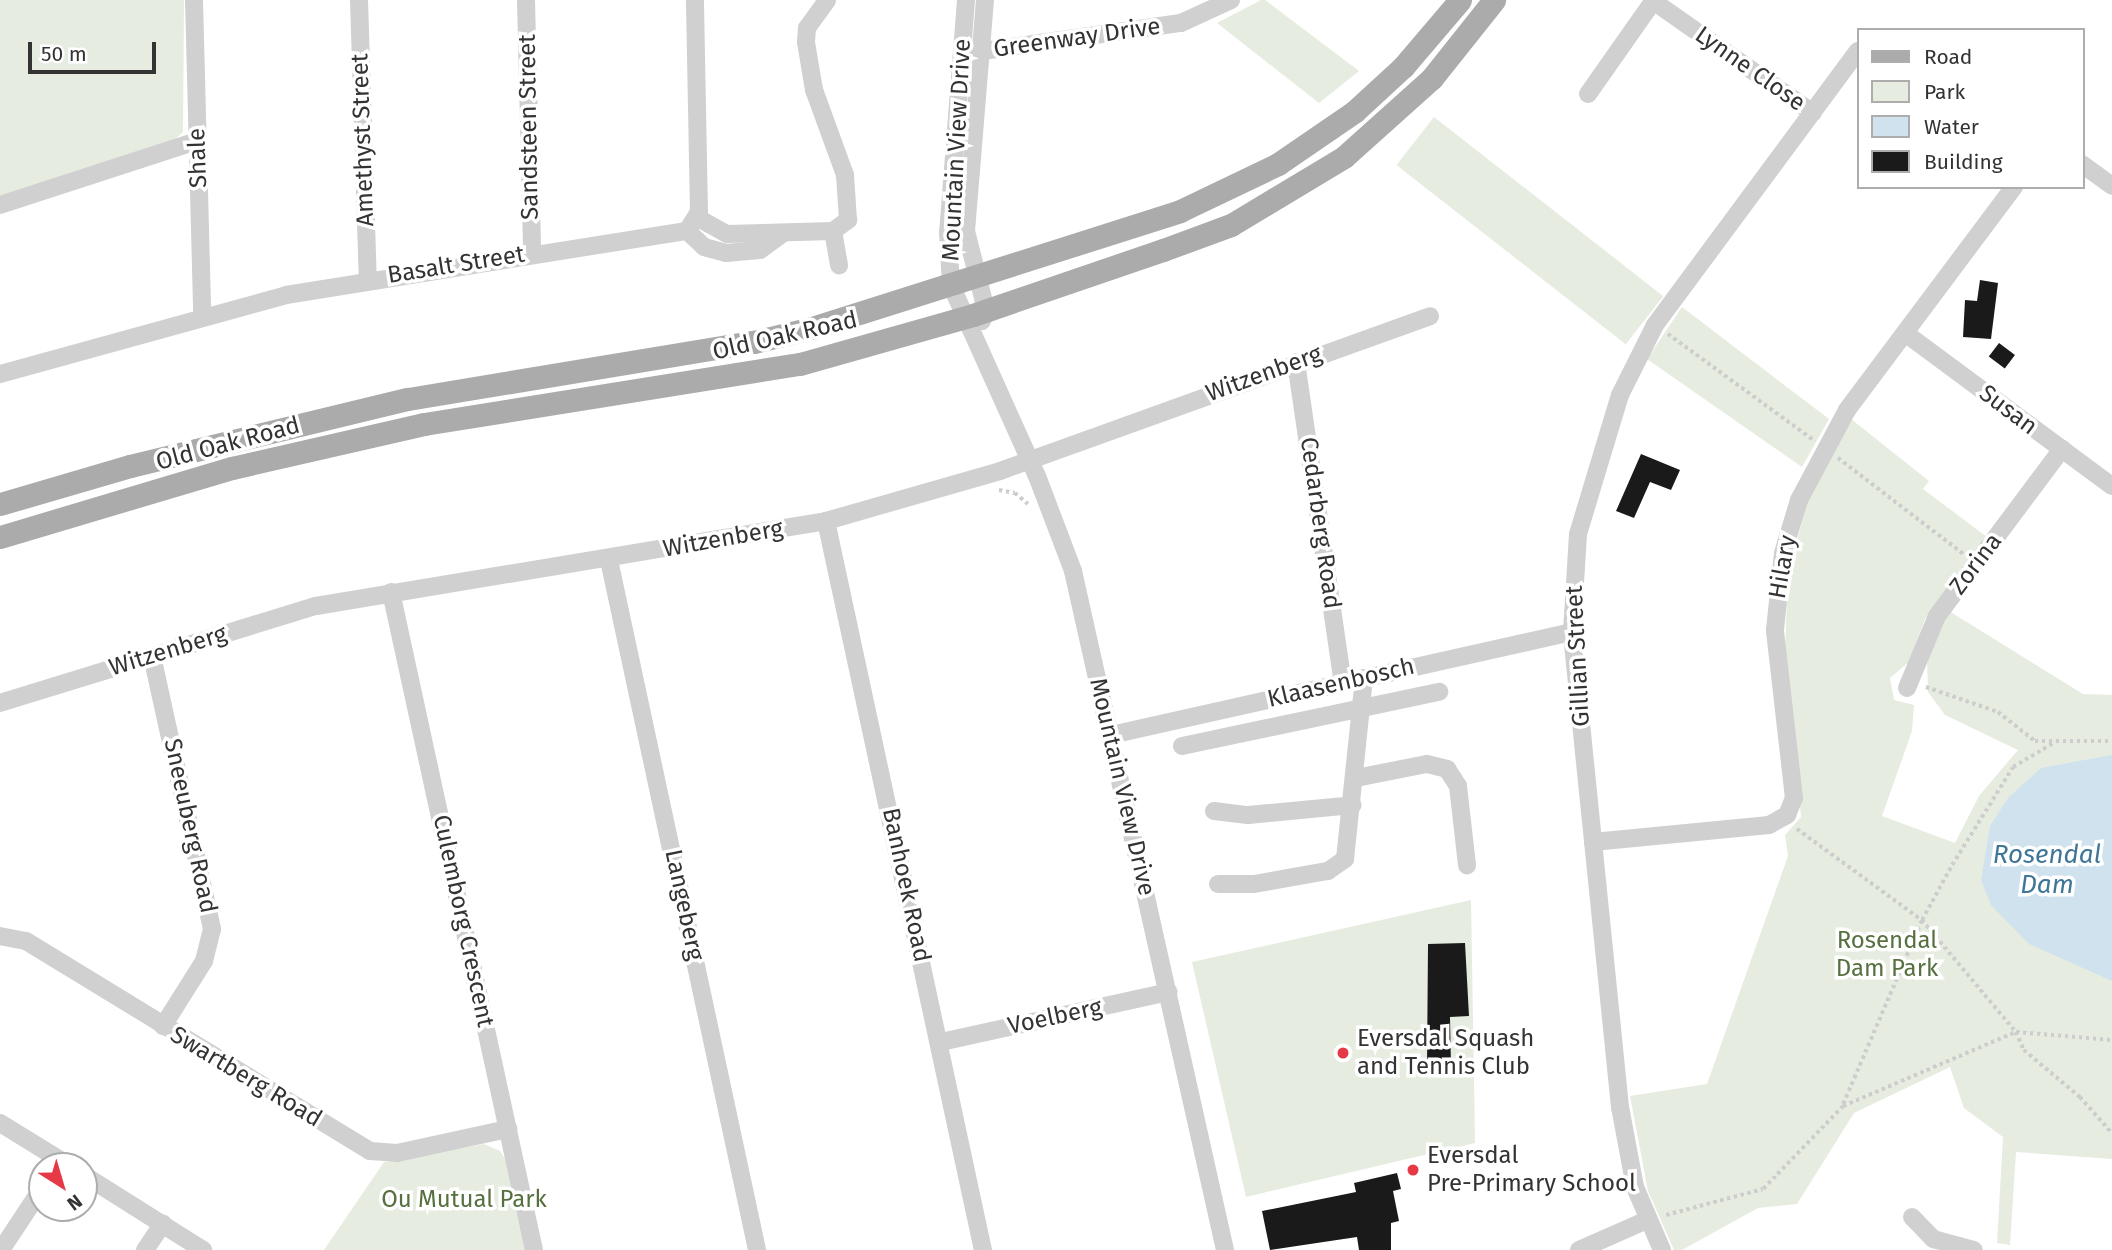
<!DOCTYPE html>
<html>
<head>
<meta charset="utf-8">
<style>
  body { margin:0 }
  #map { position:relative; width:2112px; height:1250px; overflow:hidden; background:#fff; font-family:"Fira Sans",sans-serif }
  div>[style] { position:absolute }
  .green>* { inset:0; background:#e6ecdf; transform-origin:0 0 }
  .water>* { inset:0; background:#cfe2ee }
  .building>* { inset:0; background:#1a1a1a; transform-origin:0 0 }
  .path>* { height:3.5px; margin-top:-1.75px; transform-origin:0; background:repeating-linear-gradient(90deg,#cdcdcd 0 3.5px,transparent 0 7px) }
  .minor>* { height:18px; margin:-9px; padding:0 9px; transform-origin:9px; border-radius:9px; background:#d0d0d0 }
  .major>* { height:23px; margin:-11.5px; padding:0 11.5px; transform-origin:11.5px; border-radius:11.5px; background:#ababab }
  .dots>* { width:19px; height:19px; translate:-50% -50%; box-sizing:border-box; border:4px solid #fff; border-radius:50% }
  span { translate:-50% -50%; white-space:nowrap; text-align:center; line-height:1.15; -webkit-text-stroke:7px #fff; paint-order:stroke }
  .street-label { font-size:24px; color:#333 }
  .park-label { font-size:24px; color:#56703f }
  .poi-label { font-size:24px; color:#333 }
  .left { translate:0 -50%; text-align:left }
  .water-label { font-size:26px; color:#3f7597; font-style:italic }
  .legend { position:absolute; left:1857px; top:28px; width:228px; height:161px; box-sizing:border-box; background:#fff; border:2px solid #adadad; margin:0; padding:9px 12px; list-style:none; font-size:21px; color:#333 }
  .legend li { display:flex; align-items:center; gap:14px; height:35px }
  .legend b { width:35px; border:2px solid #adadad }
  .north { position:absolute; left:28px; top:1152px; width:70px; height:70px; box-sizing:border-box; background:#fff; border:2px solid #adadad; border-radius:50%; rotate:143deg; font-size:19px; font-weight:700; line-height:28px; text-align:center; color:#333 }
  .north::after { content:''; display:block; margin:auto; width:24px; height:32px; background:#e63946; clip-path:polygon(50% 0,100% 100%,50% 72%,0 100%) }
  .scale { position:absolute; left:28px; top:42px; width:128px; height:32px; box-sizing:border-box; border:4px solid #333; border-top:0; padding-left:9px; font-size:21px; line-height:24px; white-space:nowrap; color:#333; -webkit-text-stroke:5px #fff; paint-order:stroke }
</style>
</head>
<body>
<div id="map">
  <div class="green">
    <i style="clip-path:polygon(0 0,184px 0,183px 132px,174px 140px,0 196px)"></i>
    <i style="clip-path:polygon(1261px 0,1265px 0,1359px 71px,1319px 103px,1217px 23px)"></i>
    <i style="left:1434px;top:117px;width:291px;height:61px;rotate:38deg"></i>
    <i style="clip-path:polygon(1682px 307px,1829px 419px,1802px 467px,1647px 359px)"></i>
    <i style="clip-path:polygon(1851px 419px,1929px 481px,1923px 489px,1987px 537px,1925px 619px,1909px 662px,1890px 678px,1894px 700px,1914px 705px,1912px 731px,1882px 816px,1955px 843px,1979px 796px,2018px 750px,1945px 715px,1928px 692px,1927px 655px,1949px 611px,2083px 694px,2112px 695px,2112px 1159px,2016px 1152px,2010px 1245px,1997px 1243px,2003px 1137px,1964px 1108px,1950px 1067px,1854px 1113px,1797px 1204px,1758px 1208px,1682px 1250px,1674px 1250px,1648px 1191px,1630px 1096px,1707px 1084px,1788px 856px,1785px 835px,1801px 817px,1785px 649px,1788px 575px,1809px 495px)"></i>
    <i style="clip-path:polygon(1471px 900px,1475px 1143px,1246px 1197px,1192px 962px)"></i>
    <i style="clip-path:polygon(484px 1144px,500px 1151px,507px 1162px,526px 1250px,324px 1250px,384px 1162px)"></i>
  </div>
  <div class="water">
    <i style="clip-path:polygon(2112px 755px,2112px 981px,2029px 944px,1991px 905px,1981px 880px,1990px 826px,2008px 798px,2041px 768px)"></i>
  </div>
  <div class="building">
    <i style="clip-path:polygon(1980px 280px,1998px 283px,1991px 339px,1963px 337px,1965px 300px,1977px 301px)"></i>
    <i style="left:1999px;top:343px;width:20px;height:17px;rotate:37deg"></i>
    <i style="clip-path:polygon(1641px 454px,1680px 470px,1671px 490px,1650px 482px,1634px 518px,1616px 511px)"></i>
    <i style="clip-path:polygon(1465px 943px,1469px 1016px,1450px 1017px,1451px 1067px,1427px 1067px,1428px 944px)"></i>
    <i style="clip-path:polygon(1397px 1173px,1401px 1189px,1393px 1191px,1399px 1221px,1391px 1223px,1391px 1250px,1359px 1250px,1357px 1237px,1270px 1250px,1262px 1211px,1356px 1192px,1354px 1183px)"></i>
  </div>
  <div class="path">
    <i style="left:1668px;top:334px;width:182px;rotate:36.1deg"></i>
    <i style="left:1838px;top:458px;width:160px;rotate:37.4deg"></i>
    <i style="left:999px;top:490px;width:16px;rotate:11deg"></i>
    <i style="left:1015px;top:493px;width:17px;rotate:40deg"></i>
    <i style="left:1926px;top:687px;width:76px;rotate:19.1deg"></i>
    <i style="left:1998px;top:712px;width:47px;rotate:38.1deg"></i>
    <i style="left:2035px;top:741px;width:77px"></i>
    <i style="left:1797px;top:829px;width:155px;rotate:36.1deg"></i>
    <i style="left:1922px;top:920px;width:146px;rotate:50deg"></i>
    <i style="left:2016px;top:1032px;width:20px;rotate:66deg"></i>
    <i style="left:2024px;top:1050px;width:73px;rotate:40deg"></i>
    <i style="left:2080px;top:1097px;width:48px;rotate:48.4deg"></i>
    <i style="left:1843px;top:1104px;width:200px;rotate:-66.8deg"></i>
    <i style="left:1922px;top:920px;width:63px;rotate:-61.4deg"></i>
    <i style="left:1952px;top:865px;width:115px;rotate:-58.1deg"></i>
    <i style="left:2013px;top:767px;width:49px;rotate:-30.8deg"></i>
    <i style="left:1666px;top:1215px;width:100px;rotate:-15deg"></i>
    <i style="left:1763px;top:1189px;width:115px;rotate:-46.1deg"></i>
    <i style="left:1843px;top:1106px;width:188px;rotate:-23.2deg"></i>
    <i style="left:2016px;top:1032px;width:96px;rotate:4.8deg"></i>
  </div>
  <div class="minor">
    <i style="left:194px;top:0;width:315px;rotate:88.5deg"></i>
    <i style="left:359px;top:0;width:279px;rotate:88.2deg"></i>
    <i style="left:526px;top:0;width:253px;rotate:88.6deg"></i>
    <i style="left:966px;top:0;width:233px;rotate:94.4deg"></i>
    <i style="left:948px;top:232px;width:53px;rotate:86.8deg"></i>
    <i style="left:951px;top:285px;width:209px;rotate:65.8deg"></i>
    <i style="left:1037px;top:476px;width:102px;rotate:69.2deg"></i>
    <i style="left:1073px;top:571px;width:696px;rotate:77.38deg"></i>
    <i style="left:1653px;top:1px;width:195px;rotate:35deg"></i>
    <i style="left:969px;top:53px;width:214px;rotate:-8.1deg"></i>
    <i style="left:1181px;top:23px;width:55px;rotate:-24.7deg"></i>
    <i style="left:1588px;top:94px;width:115px;rotate:-54.9deg"></i>
    <i style="left:2082px;top:164px;width:37px;rotate:36deg"></i>
    <i style="left:0;top:205px;width:207px;rotate:-18deg"></i>
    <i style="left:698px;top:218px;width:33px;rotate:29deg"></i>
    <i style="left:727px;top:234px;width:106px;rotate:-1.6deg"></i>
    <i style="left:833px;top:231px;width:19px;rotate:-36deg"></i>
    <i style="left:848px;top:220px;width:45px;rotate:-93.8deg"></i>
    <i style="left:845px;top:175px;width:90px;rotate:-110deg"></i>
    <i style="left:814px;top:90px;width:49px;rotate:-99.5deg"></i>
    <i style="left:806px;top:42px;width:14px;rotate:-86deg"></i>
    <i style="left:807px;top:28px;width:34px;rotate:-54deg"></i>
    <i style="left:687px;top:231px;width:23px;rotate:43deg"></i>
    <i style="left:704px;top:247px;width:23px;rotate:15deg"></i>
    <i style="left:726px;top:253px;width:34px;rotate:-5deg"></i>
    <i style="left:760px;top:250px;width:29px;rotate:-36deg"></i>
    <i style="left:833px;top:231px;width:35px;rotate:80deg"></i>
    <i style="left:982px;top:321px;width:12px;rotate:-70deg"></i>
    <i style="left:986px;top:310px;width:81px;rotate:-104.2deg"></i>
    <i style="left:966px;top:231px;width:232px;rotate:-85.3deg"></i>
    <i style="left:1905px;top:333px;width:257px;rotate:36.5deg"></i>
    <i style="left:1296px;top:362px;width:324px;rotate:81.7deg"></i>
    <i style="left:0;top:374px;width:297px;rotate:-15.4deg"></i>
    <i style="left:286px;top:295px;width:406px;rotate:-9.1deg"></i>
    <i style="left:687px;top:231px;width:22px;rotate:-58deg"></i>
    <i style="left:699px;top:212px;width:212px;rotate:-91.1deg"></i>
    <i style="left:826px;top:521px;width:746px;rotate:77.85deg"></i>
    <i style="left:609px;top:560px;width:706px;rotate:77.89deg"></i>
    <i style="left:391px;top:592px;width:673px;rotate:77.74deg"></i>
    <i style="left:152px;top:656px;width:280px;rotate:77.6deg"></i>
    <i style="left:212px;top:929px;width:33px;rotate:104deg"></i>
    <i style="left:204px;top:961px;width:77px;rotate:122.2deg"></i>
    <i style="left:1907px;top:688px;width:78px;rotate:-67.4deg"></i>
    <i style="left:1937px;top:616px;width:209px;rotate:-53.2deg"></i>
    <i style="left:0;top:703px;width:331px;rotate:-17.1deg"></i>
    <i style="left:316px;top:606px;width:517px;rotate:-9.46deg"></i>
    <i style="left:826px;top:521px;width:181px;rotate:-16deg"></i>
    <i style="left:1000px;top:471px;width:457px;rotate:-19.8deg"></i>
    <i style="left:1111px;top:735px;width:472px;rotate:-12.6deg"></i>
    <i style="left:1182px;top:746px;width:263px;rotate:-11.9deg"></i>
    <i style="left:1356px;top:778px;width:72px;rotate:-11.2deg"></i>
    <i style="left:1427px;top:764px;width:21px;rotate:14deg"></i>
    <i style="left:1447px;top:769px;width:20px;rotate:57deg"></i>
    <i style="left:1458px;top:786px;width:80px;rotate:83.5deg"></i>
    <i style="left:1214px;top:811px;width:34px;rotate:7deg"></i>
    <i style="left:1248px;top:815px;width:105px;rotate:-5.4deg"></i>
    <i style="left:1593px;top:842px;width:177px;rotate:-5.5deg"></i>
    <i style="left:1769px;top:825px;width:21px;rotate:-29deg"></i>
    <i style="left:1787px;top:815px;width:18px;rotate:-68deg"></i>
    <i style="left:1794px;top:798px;width:169px;rotate:-96.5deg"></i>
    <i style="left:1775px;top:630px;width:77px;rotate:-84.1deg"></i>
    <i style="left:1783px;top:553px;width:55px;rotate:-73.2deg"></i>
    <i style="left:1799px;top:500px;width:102px;rotate:-61.9deg"></i>
    <i style="left:1847px;top:410px;width:279px;rotate:-53.2deg"></i>
    <i style="left:1218px;top:884px;width:36px"></i>
    <i style="left:1254px;top:884px;width:75px;rotate:-10deg"></i>
    <i style="left:1328px;top:871px;width:21px;rotate:-35deg"></i>
    <i style="left:1345px;top:859px;width:182px;rotate:-84deg"></i>
    <i style="left:0;top:936px;width:26px;rotate:11deg"></i>
    <i style="left:26px;top:941px;width:403px;rotate:31.4deg"></i>
    <i style="left:370px;top:1151px;width:27px;rotate:4deg"></i>
    <i style="left:397px;top:1153px;width:114px;rotate:-12.2deg"></i>
    <i style="left:941px;top:1042px;width:233px;rotate:-12.4deg"></i>
    <i style="left:0;top:1123px;width:82px;rotate:31.6deg"></i>
    <i style="left:84px;top:1175px;width:141px;rotate:32.2deg"></i>
    <i style="left:1912px;top:1217px;width:30px;rotate:46deg"></i>
    <i style="left:1933px;top:1239px;width:42px;rotate:15deg"></i>
    <i style="left:1px;top:1250px;width:74px;rotate:-56.5deg"></i>
    <i style="left:145px;top:1250px;width:32px;rotate:-56deg"></i>
    <i style="left:1579px;top:1250px;width:74px;rotate:-23.8deg"></i>
    <i style="left:1662px;top:1250px;width:69px;rotate:-113.2deg"></i>
    <i style="left:1635px;top:1187px;width:81px;rotate:-100.6deg"></i>
    <i style="left:1620px;top:1107px;width:477px;rotate:-95.8deg"></i>
    <i style="left:1572px;top:632px;width:98px;rotate:-86.5deg"></i>
    <i style="left:1578px;top:534px;width:145px;rotate:-73.2deg"></i>
    <i style="left:1620px;top:395px;width:78px;rotate:-63.4deg"></i>
    <i style="left:1655px;top:325px;width:341px;rotate:-53.5deg"></i>
  </div>
  <div class="major">
    <i style="left:0;top:504px;width:135px;rotate:-16.3deg"></i>
    <i style="left:130px;top:466px;width:286px;rotate:-13.6deg"></i>
    <i style="left:408px;top:399px;width:351px;rotate:-9.4deg"></i>
    <i style="left:754px;top:342px;width:60px;rotate:-13.6deg"></i>
    <i style="left:812px;top:328px;width:386px;rotate:-17.6deg"></i>
    <i style="left:1180px;top:211px;width:109px;rotate:-25.6deg"></i>
    <i style="left:1278px;top:164px;width:92px;rotate:-34.4deg"></i>
    <i style="left:1354px;top:112px;width:67px;rotate:-42.6deg"></i>
    <i style="left:1403px;top:67px;width:88px;rotate:-49.6deg"></i>
    <i style="left:0;top:537px;width:242px;rotate:-16.6deg"></i>
    <i style="left:232px;top:468px;width:197px;rotate:-12.9deg"></i>
    <i style="left:424px;top:424px;width:381px;rotate:-9.1deg"></i>
    <i style="left:800px;top:364px;width:180px;rotate:-15.8deg"></i>
    <i style="left:973px;top:315px;width:201px;rotate:-18.9deg"></i>
    <i style="left:1163px;top:250px;width:72px;rotate:-20.2deg"></i>
    <i style="left:1231px;top:225px;width:132px;rotate:-31deg"></i>
    <i style="left:1344px;top:157px;width:118px;rotate:-41.9deg"></i>
    <i style="left:1432px;top:78px;width:100px;rotate:-51.5deg"></i>
  </div>
  <div class="dots">
    <i style="left:1343px;top:1053px;background:#e63946"></i>
    <i style="left:1413px;top:1170px;background:#e63946"></i>
  </div>
  <div class="street-label">
    <span style="left:1077px;top:38px;rotate:-8deg">Greenway Drive</span>
    <span style="left:1750px;top:69px;rotate:35deg">Lynne Close</span>
    <span style="left:529px;top:127px;rotate:-91deg">Sandsteen Street</span>
    <span style="left:363px;top:140px;rotate:-92deg">Amethyst Street</span>
    <span style="left:957px;top:150px;rotate:-87deg">Mountain View Drive</span>
    <span style="left:198px;top:158px;rotate:-92deg">Shale</span>
    <span style="left:456px;top:265px;rotate:-9deg">Basalt Street</span>
    <span style="left:785px;top:336px;rotate:-13deg">Old Oak Road</span>
    <span style="left:1264px;top:374px;rotate:-20deg">Witzenberg</span>
    <span style="left:2008px;top:410px;rotate:37deg">Susan</span>
    <span style="left:228px;top:444px;rotate:-15deg">Old Oak Road</span>
    <span style="left:1320px;top:523px;rotate:82deg">Cedarberg Road</span>
    <span style="left:723px;top:539px;rotate:-10deg">Witzenberg</span>
    <span style="left:1976px;top:564px;rotate:-53deg">Zorina</span>
    <span style="left:1783px;top:567px;rotate:-80deg">Hilary</span>
    <span style="left:168px;top:651px;rotate:-17deg">Witzenberg</span>
    <span style="left:1578px;top:656px;rotate:-93deg">Gillian Street</span>
    <span style="left:1341px;top:683px;rotate:-13deg">Klaasenbosch</span>
    <span style="left:1122px;top:787px;rotate:77deg">Mountain View Drive</span>
    <span style="left:190px;top:826px;rotate:78deg">Sneeuberg Road</span>
    <span style="left:906px;top:885px;rotate:78deg">Banhoek Road</span>
    <span style="left:684px;top:905px;rotate:78deg">Langeberg</span>
    <span style="left:463px;top:921px;rotate:78deg">Culemborg Crescent</span>
    <span style="left:1055px;top:1017px;rotate:-12deg">Voelberg</span>
    <span style="left:246px;top:1077px;rotate:31deg">Swartberg Road</span>
  </div>
  <div class="park-label">
    <span style="left:1887px;top:955px">Rosendal<br>Dam Park</span>
    <span style="left:464px;top:1200px">Ou Mutual Park</span>
  </div>
  <div class="poi-label">
    <span class="left" style="left:1357px;top:1053px">Eversdal Squash<br>and Tennis Club</span>
    <span class="left" style="left:1427px;top:1170px">Eversdal<br>Pre-Primary School</span>
  </div>
  <div class="water-label">
    <span style="left:2047px;top:870px">Rosendal<br>Dam</span>
  </div>
  <ul class="legend">
  <li><b style="height:9px;background:#ababab"></b>Road</li>
  <li><b style="height:19px;background:#e6ecdf"></b>Park</li>
  <li><b style="height:19px;background:#cfe2ee"></b>Water</li>
  <li><b style="height:19px;background:#1a1a1a"></b>Building</li>
  </ul>
  <div class="north">N</div>
  <div class="scale">50 m</div>
</div>
</body>
</html>
